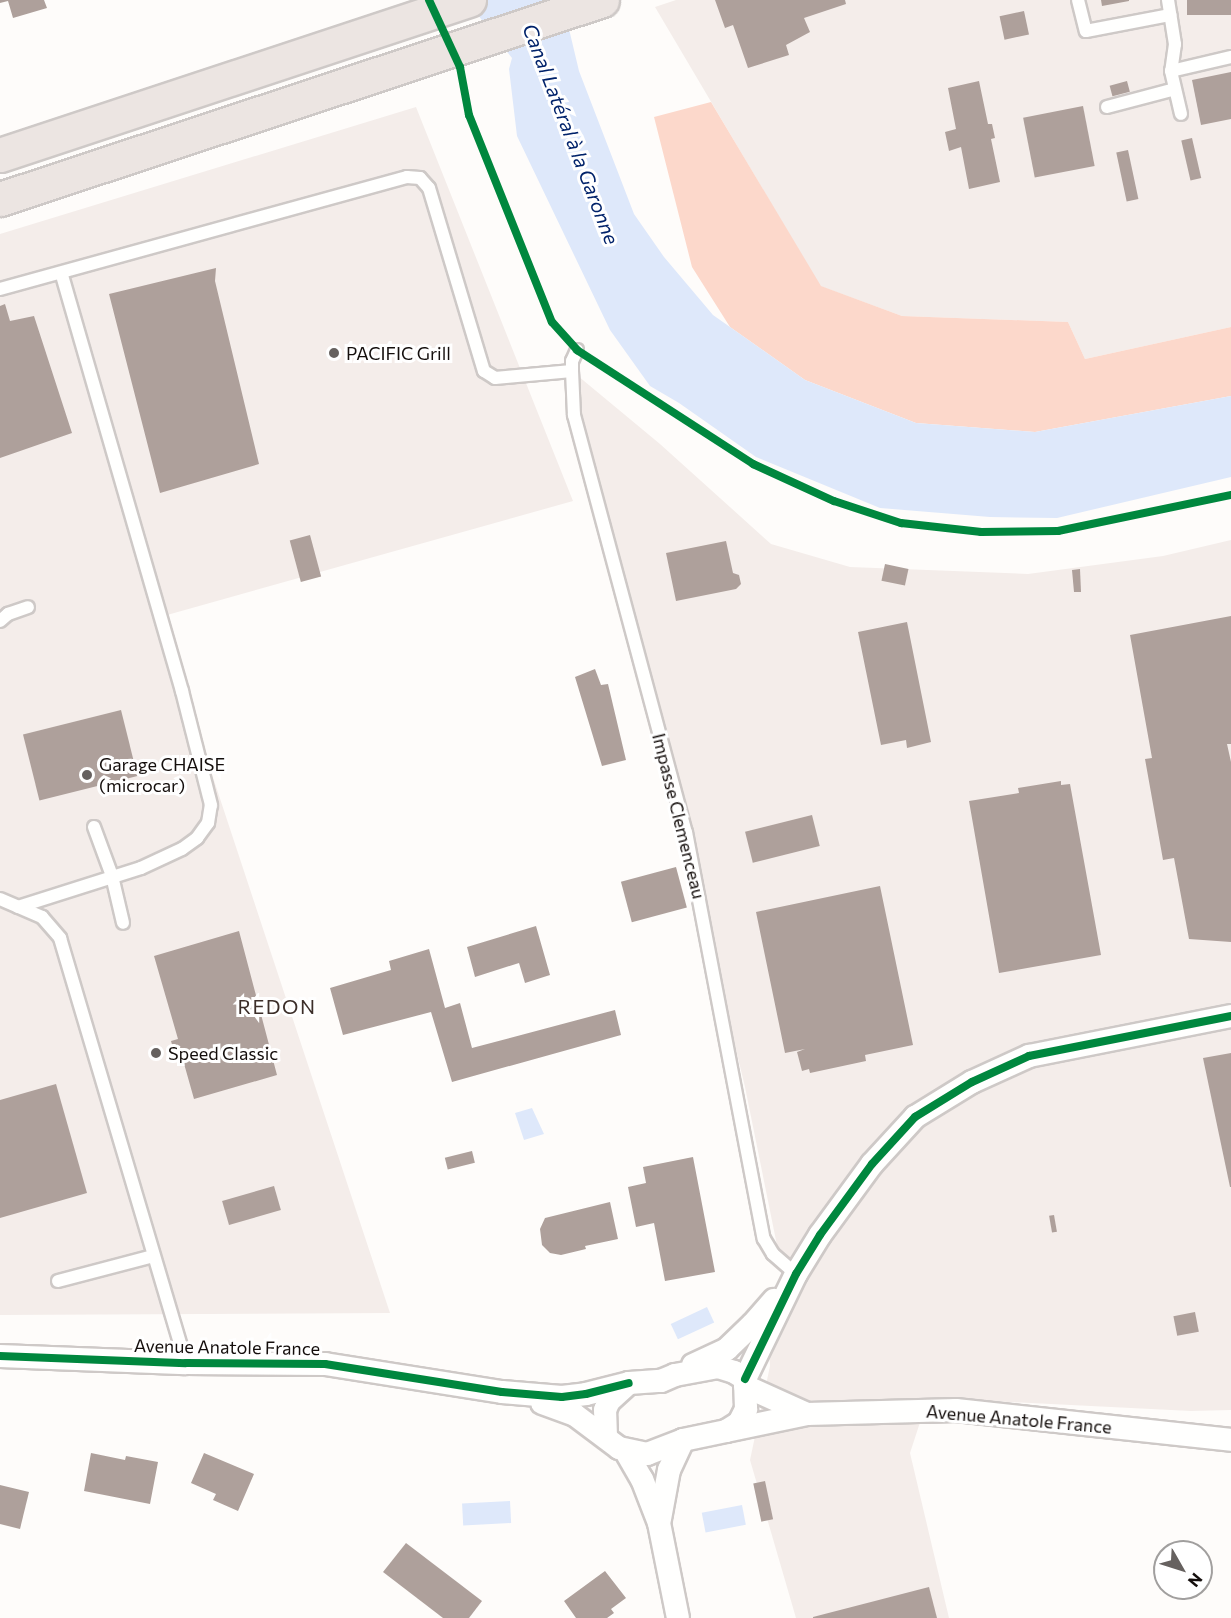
<!DOCTYPE html>
<html>
<head>
<meta charset="utf-8">
<style>
  body { margin:0 }
  #map { position:relative; width:1231px; height:1618px; overflow:hidden; background:#fefcfa; font-family:Commissioner,sans-serif }
  div>[style] { position:absolute }
  .built>* { inset:0; background:#f4edea }
  .green>* { inset:0; background:#fcd8cb }
  .water>* { inset:0; background:#dee8fa; transform-origin:0 0 }
  .building>* { inset:0; background:#aea09b; transform-origin:0 0 }
  .roads { filter:drop-shadow(2px 0 #cec9c7) drop-shadow(-2px 0 #cec9c7) drop-shadow(0 2px #cec9c7) drop-shadow(0 -2px #cec9c7) }
  .lane>* { height:12px; margin:-6px; padding:0 6px; transform-origin:6px; border-radius:6px; background:#fffffe }
  .street>* { height:22px; margin:-11px; padding:0 11px; transform-origin:11px; border-radius:11px; background:#fffffe }
  .primary>* { height:33px; margin:-16.5px; padding:0 16.5px; transform-origin:16.5px; border-radius:16.5px; background:#ece5e2 }
  .cycleway>* { height:8px; margin:-4px; padding:0 4px; transform-origin:4px; border-radius:4px; background:#00873e }
  .dots>* { width:16px; height:16px; translate:-50% -50%; box-sizing:border-box; border:3px solid #fff; border-radius:50% }
  span { translate:-50% -50%; white-space:nowrap; text-align:center; line-height:1.15; -webkit-text-stroke:6px #fff; paint-order:stroke }
  .poi-label { font-size:18px; color:#140e0c }
  .left { translate:0 -50%; text-align:left }
  .street-label { font-size:18px; color:#140e0c }
  .water-label { font-size:20px; color:#00226a; font-style:italic }
  .neighbourhood-label { font-size:20px; color:#3c2e29; letter-spacing:1.5px }
  .north { position:absolute; left:1153px; top:1540px; width:60px; height:60px; box-sizing:border-box; background:#fff; border:2px solid #a19f9e; border-radius:50%; rotate:129deg; font-size:16px; font-weight:700; line-height:24px; text-align:center; color:#140e0c }
  .north::after { content:''; display:block; margin:auto; width:21px; height:27px; background:#66615f; clip-path:polygon(50% 0,100% 100%,50% 72%,0 100%) }
</style>
</head>
<body>
<div id="map">
  <div class="built">
    <i style="clip-path:polygon(676px 0,1231px 0,1231px 327px,1085px 359px,1068px 322px,902px 316px,820px 286px,655px 7px)"></i>
    <i style="clip-path:polygon(416px 107px,573px 501px,160px 617px,390px 1313px,0 1315px,0 234px)"></i>
    <i style="clip-path:polygon(572px 371px,660px 444px,771px 544px,850px 567px,1028px 574px,1163px 556px,1231px 540px,1231px 1410px,1191px 1411px,928px 1398px,910px 1453px,949px 1618px,796px 1618px,750px 1460px,770px 1366px,769px 1347px,784px 1280px,745px 1087px)"></i>
  </div>
  <div class="green">
    <i style="clip-path:polygon(711px 102px,821px 286px,902px 316px,1068px 322px,1085px 359px,1231px 327px,1231px 396px,1035px 432px,916px 423px,805px 380px,730px 327px,692px 267px,654px 117px)"></i>
  </div>
  <div class="water">
    <i style="clip-path:polygon(466px 0,544px 0,569px 29px,579px 71px,634px 214px,664px 257px,713px 315px,805px 380px,916px 423px,1035px 432px,1231px 396px,1231px 477px,1057px 518px,990px 517px,880px 508px,756px 457px,679px 403px,650px 386px,610px 330px,517px 136px,509px 69px,512px 58px)"></i>
    <i style="clip-path:polygon(532px 1108px,544px 1134px,524px 1140px,515px 1113px)"></i>
    <i style="left:707px;top:1307px;width:17px;height:40px;rotate:65deg"></i>
    <i style="left:510px;top:1501px;width:22px;height:48px;rotate:87deg"></i>
    <i style="left:742px;top:1505px;width:20px;height:41px;rotate:79deg"></i>
  </div>
  <div class="building">
    <i style="clip-path:polygon(0 0,44px 0,47px 8px,13px 18px,8px 1px,0 3px)"></i>
    <i style="clip-path:polygon(715px 0,845px 0,846px 4px,804px 18px,810px 32px,786px 45px,789px 55px,748px 68px,733px 25px,725px 28px)"></i>
    <i style="clip-path:polygon(1101px 0,1129px 0,1129px 1px,1102px 6px)"></i>
    <i style="left:1231px;top:0;width:15px;height:44px;rotate:90deg"></i>
    <i style="left:1024px;top:11px;width:24px;height:25px;rotate:78deg"></i>
    <i style="clip-path:polygon(1231px 72px,1231px 119px,1201px 125px,1192px 80px)"></i>
    <i style="clip-path:polygon(979px 81px,988px 124px,992px 124px,995px 138px,991px 139px,1000px 182px,969px 189px,961px 147px,949px 151px,945px 132px,956px 129px,948px 88px)"></i>
    <i style="left:1127px;top:81px;width:11px;height:18px;rotate:75deg"></i>
    <i style="left:1083px;top:106px;width:61px;height:61px;rotate:79deg"></i>
    <i style="left:1192px;top:138px;width:41px;height:11px;rotate:77deg"></i>
    <i style="left:1128px;top:150px;width:50px;height:12px;rotate:78deg"></i>
    <i style="clip-path:polygon(216px 268px,215px 281px,259px 464px,160px 493px,109px 294px)"></i>
    <i style="clip-path:polygon(5px 304px,10px 321px,34px 316px,72px 433px,0 458px,0 306px)"></i>
    <i style="left:310px;top:535px;width:43px;height:21px;rotate:75deg"></i>
    <i style="clip-path:polygon(726px 541px,733px 573px,739px 575px,741px 584px,736px 589px,676px 601px,666px 553px)"></i>
    <i style="left:885px;top:564px;width:24px;height:17px;rotate:12deg"></i>
    <i style="clip-path:polygon(1080px 569px,1081px 592px,1074px 592px,1072px 570px)"></i>
    <i style="clip-path:polygon(1231px 616px,1231px 744px,1227px 744px,1231px 762px,1231px 942px,1189px 939px,1174px 858px,1163px 860px,1145px 759px,1152px 758px,1130px 635px)"></i>
    <i style="clip-path:polygon(907px 622px,931px 742px,907px 748px,906px 740px,881px 745px,858px 632px)"></i>
    <i style="clip-path:polygon(595px 669px,601px 685px,608px 684px,626px 760px,602px 766px,575px 677px)"></i>
    <i style="left:121px;top:710px;width:68px;height:101px;rotate:76deg"></i>
    <i style="clip-path:polygon(1061px 781px,1061px 785px,1070px 784px,1101px 955px,999px 973px,969px 801px,1019px 793px,1018px 788px)"></i>
    <i style="left:812px;top:815px;width:32px;height:69px;rotate:76deg"></i>
    <i style="left:676px;top:867px;width:42px;height:57px;rotate:75deg"></i>
    <i style="clip-path:polygon(880px 886px,913px 1045px,865px 1055px,866px 1061px,810px 1073px,809px 1069px,802px 1071px,797px 1052px,805px 1049px,785px 1053px,756px 912px)"></i>
    <i style="clip-path:polygon(536px 926px,550px 975px,525px 983px,519px 963px,475px 977px,467px 947px)"></i>
    <i style="clip-path:polygon(239px 931px,277px 1075px,194px 1099px,181px 1053px,175px 1055px,171px 1041px,178px 1039px,154px 956px)"></i>
    <i style="clip-path:polygon(429px 949px,445px 1008px,460px 1003px,472px 1048px,615px 1010px,621px 1035px,452px 1082px,431px 1012px,343px 1035px,330px 988px,391px 970px,389px 961px)"></i>
    <i style="clip-path:polygon(1231px 1053px,1231px 1187px,1230px 1187px,1203px 1058px)"></i>
    <i style="clip-path:polygon(56px 1084px,87px 1193px,0 1218px,0 1100px)"></i>
    <i style="left:472px;top:1151px;width:12px;height:28px;rotate:76deg"></i>
    <i style="clip-path:polygon(693px 1157px,715px 1272px,665px 1281px,654px 1223px,636px 1227px,628px 1187px,646px 1183px,643px 1167px)"></i>
    <i style="left:274px;top:1186px;width:25px;height:54px;rotate:74deg"></i>
    <i style="clip-path:polygon(610px 1202px,618px 1239px,585px 1246px,586px 1249px,561px 1255px,550px 1253px,542px 1245px,540px 1229px,545px 1218px)"></i>
    <i style="left:1054px;top:1215px;width:17px;height:5px;rotate:80deg"></i>
    <i style="left:1195px;top:1312px;width:20px;height:22px;rotate:79deg"></i>
    <i style="clip-path:polygon(91px 1453px,125px 1460px,126px 1456px,158px 1462px,150px 1504px,84px 1491px)"></i>
    <i style="clip-path:polygon(204px 1453px,254px 1474px,238px 1511px,213px 1500px,216px 1494px,191px 1483px)"></i>
    <i style="left:765px;top:1481px;width:39px;height:12px;rotate:78deg"></i>
    <i style="clip-path:polygon(0 1485px,29px 1492px,20px 1529px,0 1524px)"></i>
    <i style="clip-path:polygon(406px 1543px,482px 1601px,469px 1618px,443px 1618px,383px 1572px)"></i>
    <i style="clip-path:polygon(605px 1571px,626px 1598px,611px 1609px,614px 1613px,607px 1618px,576px 1618px,564px 1601px)"></i>
    <i style="clip-path:polygon(929px 1587px,937px 1618px,813px 1618px,813px 1617px)"></i>
  </div>
  <div class="roads">
    <div class="lane">
      <i style="left:1078px;top:0;width:32px;rotate:76deg"></i>
      <i style="left:1086px;top:31px;width:86px;rotate:-10.8deg"></i>
      <i style="left:1168px;top:0;width:45px;rotate:81deg"></i>
      <i style="left:1175px;top:44px;width:27px;rotate:98deg"></i>
      <i style="left:1171px;top:71px;width:44px;rotate:76.9deg"></i>
      <i style="left:1171px;top:71px;width:62px;rotate:-13.1deg"></i>
      <i style="left:1107px;top:107px;width:70px;rotate:-14.8deg"></i>
      <i style="left:0;top:289px;width:422px;rotate:-15.4deg"></i>
      <i style="left:407px;top:177px;width:13px;rotate:4deg"></i>
      <i style="left:420px;top:178px;width:13px;rotate:48deg"></i>
      <i style="left:429px;top:188px;width:191px;rotate:73.3deg"></i>
      <i style="left:484px;top:371px;width:13px;rotate:32deg"></i>
      <i style="left:495px;top:378px;width:77px;rotate:-5.2deg"></i>
      <i style="left:577px;top:350px;width:12px;rotate:114deg"></i>
      <i style="left:572px;top:361px;width:10px;rotate:90deg"></i>
      <i style="left:572px;top:371px;width:44px;rotate:87.4deg"></i>
      <i style="left:574px;top:415px;width:432px;rotate:75deg"></i>
      <i style="left:686px;top:832px;width:414px;rotate:79.2deg"></i>
      <i style="left:764px;top:1239px;width:17px;rotate:59deg"></i>
      <i style="left:773px;top:1254px;width:30px;rotate:41deg"></i>
      <i style="left:0;top:621px;width:11px;rotate:-41deg"></i>
      <i style="left:8px;top:614px;width:21px;rotate:-19deg"></i>
      <i style="left:94px;top:827px;width:52px;rotate:69.8deg"></i>
      <i style="left:112px;top:876px;width:48px;rotate:76.8deg"></i>
      <i style="left:0;top:899px;width:46px;rotate:23.2deg"></i>
      <i style="left:42px;top:917px;width:28px;rotate:49deg"></i>
      <i style="left:60px;top:938px;width:443px;rotate:73.5deg"></i>
      <i style="left:18px;top:907px;width:129px;rotate:-17.6deg"></i>
      <i style="left:141px;top:868px;width:45px;rotate:-24.9deg"></i>
      <i style="left:182px;top:849px;width:19px;rotate:-36deg"></i>
      <i style="left:197px;top:838px;width:19px;rotate:-54deg"></i>
      <i style="left:208px;top:823px;width:18px;rotate:-81deg"></i>
      <i style="left:211px;top:805px;width:118px;rotate:-104.3deg"></i>
      <i style="left:182px;top:691px;width:435px;rotate:-106.1deg"></i>
      <i style="left:58px;top:1281px;width:98px;rotate:-14.7deg"></i>
    </div>
    <div class="street">
      <i style="left:0;top:1356px;width:186px;rotate:2.2deg"></i>
      <i style="left:186px;top:1363px;width:139px;rotate:0.4deg"></i>
      <i style="left:325px;top:1364px;width:179px;rotate:9deg"></i>
      <i style="left:502px;top:1392px;width:60px;rotate:4.8deg"></i>
      <i style="left:562px;top:1397px;width:24px;rotate:-7deg"></i>
      <i style="left:586px;top:1394px;width:44px;rotate:-14.3deg"></i>
      <i style="left:693px;top:1365px;width:38px;rotate:-25deg"></i>
      <i style="left:727px;top:1349px;width:36px;rotate:-44deg"></i>
      <i style="left:753px;top:1324px;width:32px;rotate:-49deg"></i>
      <i style="left:745px;top:1379px;width:117px;rotate:-64.1deg"></i>
      <i style="left:796px;top:1274px;width:46px;rotate:-58.4deg"></i>
      <i style="left:820px;top:1235px;width:88px;rotate:-53.8deg"></i>
      <i style="left:872px;top:1164px;width:64px;rotate:-47.5deg"></i>
      <i style="left:915px;top:1117px;width:67px;rotate:-31.6deg"></i>
      <i style="left:972px;top:1082px;width:63px;rotate:-24.5deg"></i>
      <i style="left:1029px;top:1056px;width:206px;rotate:-11.2deg"></i>
      <i style="left:745px;top:1386px;width:68px;rotate:24.3deg"></i>
      <i style="left:542px;top:1403px;width:35px;rotate:20deg"></i>
      <i style="left:575px;top:1415px;width:55px;rotate:36.9deg"></i>
      <i style="left:619px;top:1448px;width:29px;rotate:12deg"></i>
      <i style="left:647px;top:1454px;width:39px;rotate:-21deg"></i>
      <i style="left:683px;top:1440px;width:44px;rotate:-11.8deg"></i>
      <i style="left:726px;top:1431px;width:15px;rotate:-32deg"></i>
      <i style="left:739px;top:1423px;width:16px;rotate:-63deg"></i>
      <i style="left:746px;top:1409px;width:30px;rotate:-92deg"></i>
      <i style="left:726px;top:1431px;width:83px;rotate:-11.9deg"></i>
      <i style="left:807px;top:1414px;width:149px;rotate:-1.5deg"></i>
      <i style="left:956px;top:1410px;width:277px;rotate:6.2deg"></i>
      <i style="left:606px;top:1437px;width:27px;rotate:-92deg"></i>
      <i style="left:605px;top:1410px;width:10px;rotate:-66deg"></i>
      <i style="left:609px;top:1401px;width:27px;rotate:-42deg"></i>
      <i style="left:629px;top:1383px;width:32px;rotate:-4deg"></i>
      <i style="left:661px;top:1381px;width:15px;rotate:-23deg"></i>
      <i style="left:675px;top:1375px;width:44px;rotate:-10.5deg"></i>
      <i style="left:718px;top:1367px;width:17px;rotate:17deg"></i>
      <i style="left:734px;top:1372px;width:13px;rotate:32deg"></i>
      <i style="left:625px;top:1450px;width:34px;rotate:60deg"></i>
      <i style="left:642px;top:1479px;width:47px;rotate:68.9deg"></i>
      <i style="left:659px;top:1523px;width:97px;rotate:78.7deg"></i>
      <i style="left:660px;top:1519px;width:50px;rotate:-79.6deg"></i>
      <i style="left:669px;top:1470px;width:33px;rotate:-65deg"></i>
    </div>
    <div class="primary">
      <i style="left:0;top:155px;width:494px;rotate:-18.3deg"></i>
      <i style="left:0;top:199px;width:634px;rotate:-18.29deg"></i>
    </div>
  </div>
  <div class="cycleway">
    <i style="left:429px;top:0;width:74px;rotate:65.2deg"></i>
    <i style="left:460px;top:67px;width:49px;rotate:79.4deg"></i>
    <i style="left:469px;top:115px;width:223px;rotate:68.2deg"></i>
    <i style="left:552px;top:322px;width:38px;rotate:48deg"></i>
    <i style="left:577px;top:350px;width:210px;rotate:32.9deg"></i>
    <i style="left:753px;top:464px;width:89px;rotate:24.6deg"></i>
    <i style="left:834px;top:501px;width:71px;rotate:18.2deg"></i>
    <i style="left:901px;top:523px;width:81px;rotate:6.4deg"></i>
    <i style="left:981px;top:532px;width:77px;rotate:-0.7deg"></i>
    <i style="left:1058px;top:531px;width:177px;rotate:-11.8deg"></i>
    <i style="left:0;top:1356px;width:186px;rotate:2.2deg"></i>
    <i style="left:186px;top:1363px;width:139px;rotate:0.4deg"></i>
    <i style="left:325px;top:1364px;width:179px;rotate:9deg"></i>
    <i style="left:502px;top:1392px;width:60px;rotate:4.8deg"></i>
    <i style="left:562px;top:1397px;width:24px;rotate:-7deg"></i>
    <i style="left:586px;top:1394px;width:44px;rotate:-14.3deg"></i>
    <i style="left:745px;top:1379px;width:117px;rotate:-64.1deg"></i>
    <i style="left:796px;top:1274px;width:46px;rotate:-58.4deg"></i>
    <i style="left:820px;top:1235px;width:88px;rotate:-53.8deg"></i>
    <i style="left:872px;top:1164px;width:64px;rotate:-47.5deg"></i>
    <i style="left:915px;top:1117px;width:67px;rotate:-31.6deg"></i>
    <i style="left:972px;top:1082px;width:63px;rotate:-24.5deg"></i>
    <i style="left:1029px;top:1056px;width:206px;rotate:-11.2deg"></i>
  </div>
  <div class="dots">
    <i style="left:334px;top:353px;background:#66615f"></i>
    <i style="left:87px;top:775px;background:#66615f"></i>
    <i style="left:156px;top:1053px;background:#66615f"></i>
  </div>
  <div class="poi-label">
    <span class="left" style="left:346px;top:353px">PACIFIC Grill</span>
    <span class="left" style="left:99px;top:775px">Garage CHAISE<br>(microcar)</span>
    <span class="left" style="left:168px;top:1053px">Speed Classic</span>
  </div>
  <div class="street-label">
    <span style="left:679px;top:816px;rotate:76deg">Impasse Clemenceau</span>
    <span style="left:227px;top:1347px;rotate:1deg">Avenue Anatole France</span>
    <span style="left:1019px;top:1419px;rotate:5deg">Avenue Anatole France</span>
  </div>
  <div class="water-label">
    <span style="left:571px;top:134px;rotate:69deg">Canal Latéral à la Garonne</span>
  </div>
  <div class="neighbourhood-label">
    <span style="left:277px;top:1006px">REDON</span>
  </div>
  <div class="north">N</div>
</div>
</body>
</html>
